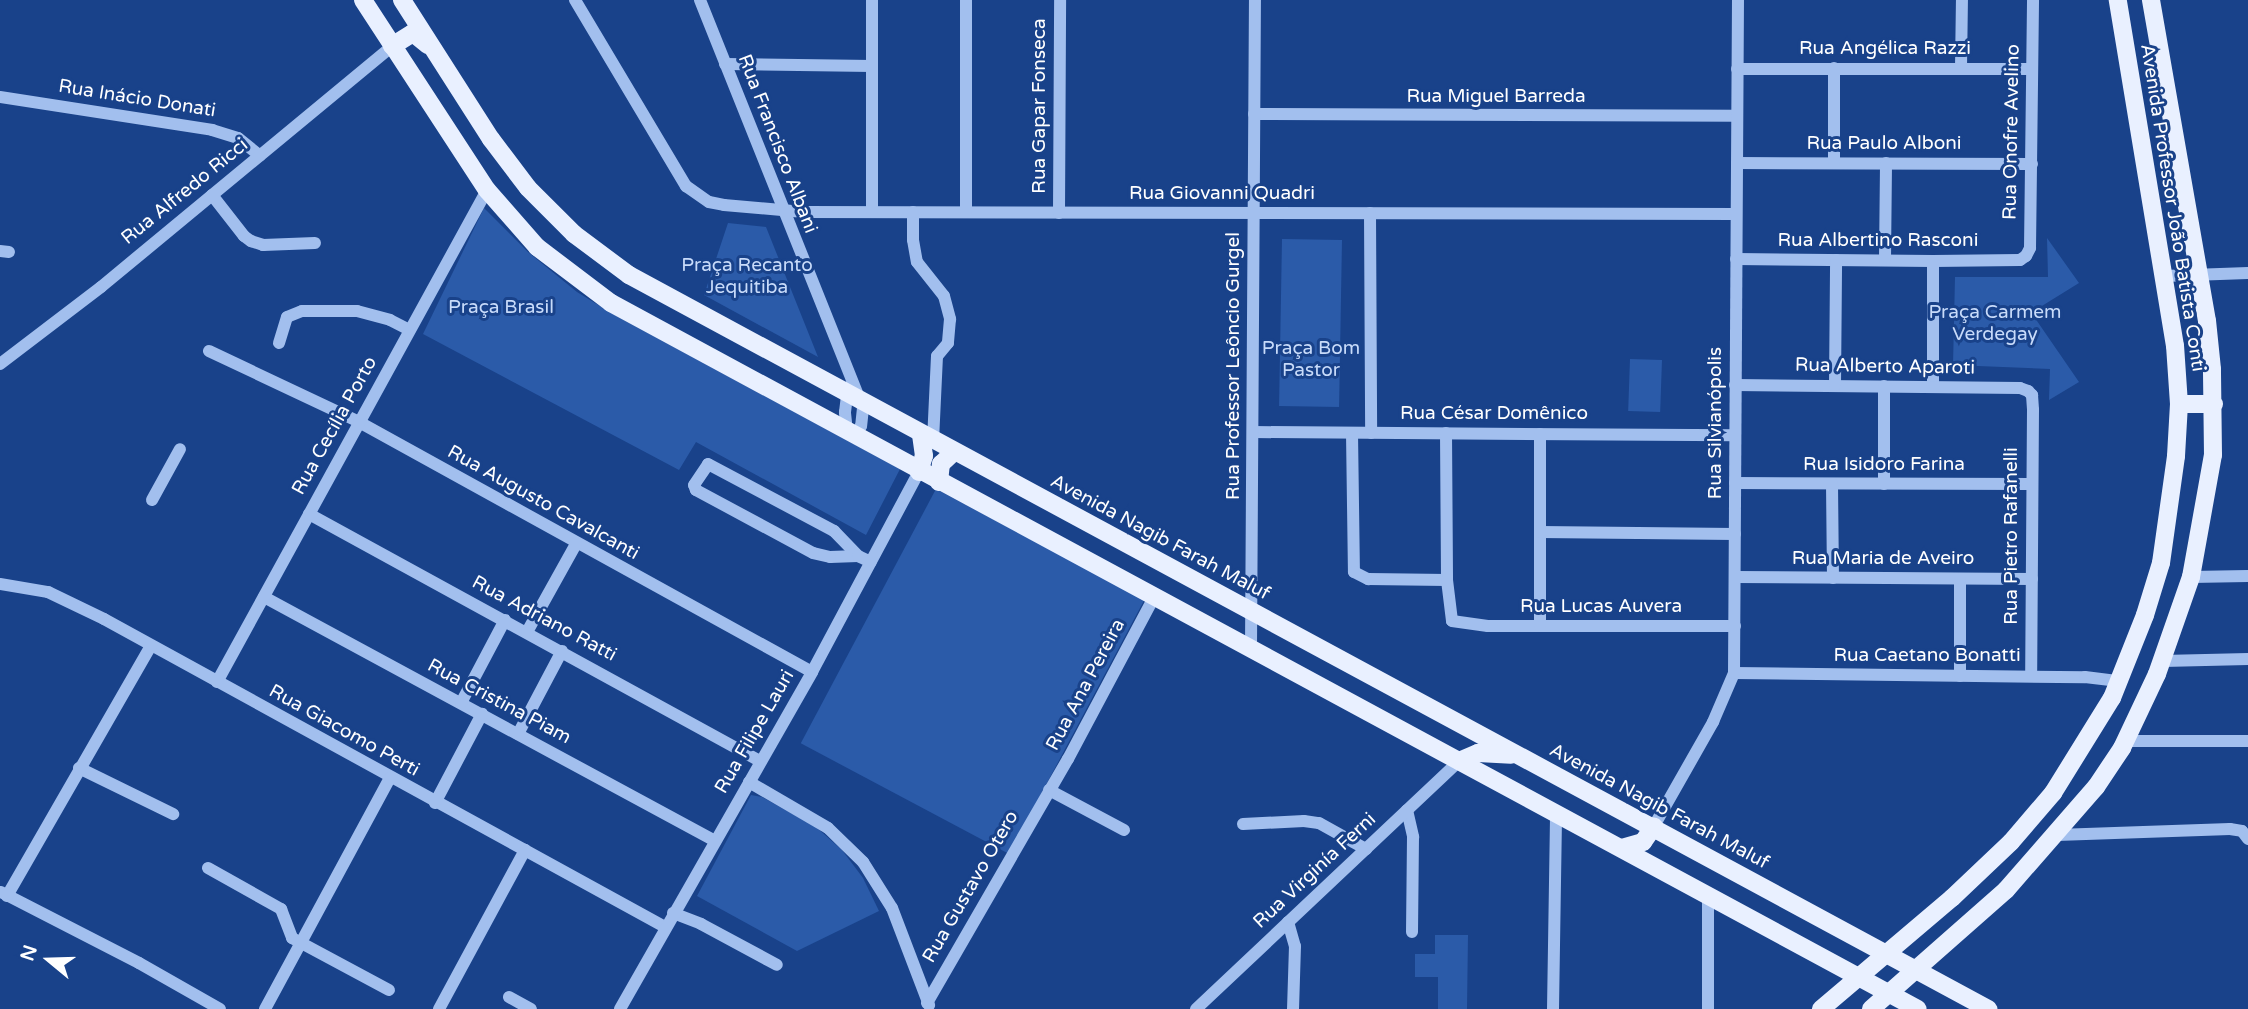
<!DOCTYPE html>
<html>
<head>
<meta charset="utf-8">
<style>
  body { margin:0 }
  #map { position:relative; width:2248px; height:1009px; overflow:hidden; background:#19428a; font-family:"Varela Round",sans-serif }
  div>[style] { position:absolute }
  .green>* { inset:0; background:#2b5ba9; transform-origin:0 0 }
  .minor>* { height:12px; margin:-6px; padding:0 6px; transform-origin:6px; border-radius:6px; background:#a2bfee }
  .major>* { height:18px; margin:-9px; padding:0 9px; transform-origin:9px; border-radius:9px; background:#e9f0ff }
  span { translate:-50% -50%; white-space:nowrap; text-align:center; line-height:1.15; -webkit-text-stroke:6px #19428a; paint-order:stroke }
  .street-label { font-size:19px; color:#fff }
  .park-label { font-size:19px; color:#c8dbfa }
  .north { position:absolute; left:14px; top:925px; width:70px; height:70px; -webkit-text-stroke:5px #19428a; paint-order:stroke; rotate:289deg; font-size:19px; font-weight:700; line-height:28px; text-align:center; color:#fff }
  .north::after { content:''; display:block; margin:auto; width:24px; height:32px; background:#fff; clip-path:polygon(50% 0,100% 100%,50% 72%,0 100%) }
</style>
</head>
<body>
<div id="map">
  <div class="green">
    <i style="clip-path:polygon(484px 208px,528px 252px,577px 292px,618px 317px,900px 469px,866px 535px,696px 442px,679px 470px,423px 334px)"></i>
    <i style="clip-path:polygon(728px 223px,766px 227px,818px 357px,704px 295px)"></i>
    <i style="clip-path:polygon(2047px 238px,2079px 283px,2037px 309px,2037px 321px,2079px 382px,2049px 400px,2050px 369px,1953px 365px,1955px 277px,2048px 277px)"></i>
    <i style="left:1282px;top:239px;width:60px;height:167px;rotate:1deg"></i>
    <i style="left:1630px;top:359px;width:32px;height:52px;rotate:2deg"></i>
    <i style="left:936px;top:489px;width:236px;height:288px;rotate:28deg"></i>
    <i style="clip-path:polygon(751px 795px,762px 797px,816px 827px,842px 850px,863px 878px,879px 911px,797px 951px,697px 896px)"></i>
    <i style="clip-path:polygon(1435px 935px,1468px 935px,1467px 1009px,1438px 1009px,1438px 977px,1415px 977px,1415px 954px,1435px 954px)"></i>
  </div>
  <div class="minor">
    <i style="left:575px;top:0;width:217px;rotate:59.2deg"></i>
    <i style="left:686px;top:186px;width:28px;rotate:35deg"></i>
    <i style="left:709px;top:202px;width:15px;rotate:11deg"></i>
    <i style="left:724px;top:205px;width:80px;rotate:5deg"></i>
    <i style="left:804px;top:212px;width:932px;rotate:0.12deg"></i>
    <i style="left:700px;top:0;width:439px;rotate:68.2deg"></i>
    <i style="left:863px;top:408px;width:18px;rotate:96deg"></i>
    <i style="left:861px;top:426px;width:12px;rotate:125deg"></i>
    <i style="left:725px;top:64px;width:147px;rotate:0.8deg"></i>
    <i style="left:1961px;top:68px;width:68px;rotate:-89.2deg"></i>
    <i style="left:1737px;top:69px;width:295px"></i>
    <i style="left:0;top:97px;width:215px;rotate:8.8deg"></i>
    <i style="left:212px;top:130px;width:27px;rotate:17deg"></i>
    <i style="left:238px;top:138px;width:28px;rotate:39deg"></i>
    <i style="left:1254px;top:114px;width:483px;rotate:0.2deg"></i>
    <i style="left:1737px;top:163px;width:295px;rotate:0.2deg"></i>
    <i style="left:1834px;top:163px;width:95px;rotate:-90deg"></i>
    <i style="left:212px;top:195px;width:52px;rotate:52deg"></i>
    <i style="left:244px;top:236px;width:9px;rotate:36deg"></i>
    <i style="left:251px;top:241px;width:13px;rotate:18deg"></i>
    <i style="left:263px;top:245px;width:52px;rotate:-2.2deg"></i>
    <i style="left:872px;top:212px;width:212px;rotate:-90deg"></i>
    <i style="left:913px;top:212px;width:28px;rotate:90deg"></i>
    <i style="left:913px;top:240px;width:22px;rotate:80deg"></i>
    <i style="left:917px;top:262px;width:43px;rotate:51.5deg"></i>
    <i style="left:944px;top:296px;width:24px;rotate:75deg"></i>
    <i style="left:950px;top:319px;width:24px;rotate:95deg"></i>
    <i style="left:948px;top:343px;width:17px;rotate:130deg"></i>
    <i style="left:937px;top:356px;width:84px;rotate:92.7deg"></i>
    <i style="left:966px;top:212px;width:212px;rotate:-90deg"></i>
    <i style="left:1059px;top:213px;width:213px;rotate:-89.7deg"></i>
    <i style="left:1370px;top:213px;width:220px;rotate:89.7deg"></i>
    <i style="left:0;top:251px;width:9px;rotate:6deg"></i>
    <i style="left:1736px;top:259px;width:197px;rotate:0.6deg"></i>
    <i style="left:1933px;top:261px;width:87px;rotate:-0.7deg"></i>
    <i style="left:2020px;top:260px;width:7px;rotate:-34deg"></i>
    <i style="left:2026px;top:256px;width:9px;rotate:-63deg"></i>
    <i style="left:2030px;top:248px;width:248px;rotate:-89.3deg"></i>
    <i style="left:1885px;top:260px;width:97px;rotate:-89.4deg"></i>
    <i style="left:1933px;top:261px;width:125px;rotate:90deg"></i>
    <i style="left:2164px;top:276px;width:84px;rotate:-2deg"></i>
    <i style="left:279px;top:343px;width:27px;rotate:-73deg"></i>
    <i style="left:287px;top:317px;width:16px;rotate:-22deg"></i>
    <i style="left:302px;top:311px;width:55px"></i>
    <i style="left:357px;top:311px;width:34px;rotate:15deg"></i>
    <i style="left:390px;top:320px;width:22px;rotate:27deg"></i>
    <i style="left:209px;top:351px;width:166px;rotate:25.3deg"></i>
    <i style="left:359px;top:422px;width:517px;rotate:28.89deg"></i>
    <i style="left:0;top:364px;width:127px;rotate:-37.3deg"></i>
    <i style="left:101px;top:287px;width:378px;rotate:-39.6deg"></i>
    <i style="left:1735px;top:385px;width:285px;rotate:0.6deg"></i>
    <i style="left:2020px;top:388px;width:9px;rotate:21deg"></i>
    <i style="left:2028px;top:391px;width:6px;rotate:45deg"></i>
    <i style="left:2032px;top:395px;width:15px;rotate:86deg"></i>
    <i style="left:2033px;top:410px;width:266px;rotate:90.4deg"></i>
    <i style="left:1835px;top:385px;width:125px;rotate:-89.5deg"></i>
    <i style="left:1884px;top:386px;width:98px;rotate:90deg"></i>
    <i style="left:847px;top:432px;width:20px;rotate:-96deg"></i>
    <i style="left:845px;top:412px;width:25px;rotate:-83deg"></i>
    <i style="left:1253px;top:432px;width:482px;rotate:0.4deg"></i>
    <i style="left:1352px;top:433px;width:139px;rotate:89.2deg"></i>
    <i style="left:1354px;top:572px;width:16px;rotate:27deg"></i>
    <i style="left:1368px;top:579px;width:79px;rotate:0.7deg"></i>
    <i style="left:1446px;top:433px;width:147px;rotate:89.6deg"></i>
    <i style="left:1447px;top:580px;width:41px;rotate:83deg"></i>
    <i style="left:1452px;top:621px;width:36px;rotate:8deg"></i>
    <i style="left:1488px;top:626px;width:247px"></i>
    <i style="left:1540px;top:434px;width:192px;rotate:90deg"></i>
    <i style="left:1735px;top:483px;width:297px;rotate:0.2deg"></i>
    <i style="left:1832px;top:484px;width:94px;rotate:89.4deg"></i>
    <i style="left:152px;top:500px;width:58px;rotate:-61.2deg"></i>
    <i style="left:309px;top:514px;width:514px;rotate:28.71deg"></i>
    <i style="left:1540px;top:532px;width:195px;rotate:0.6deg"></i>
    <i style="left:858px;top:556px;width:28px;rotate:178deg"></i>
    <i style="left:830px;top:557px;width:17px;rotate:-167deg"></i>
    <i style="left:813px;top:553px;width:133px;rotate:-151.7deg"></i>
    <i style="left:696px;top:490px;width:5px;rotate:-112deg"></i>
    <i style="left:694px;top:485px;width:25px;rotate:-56deg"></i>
    <i style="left:708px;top:464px;width:143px;rotate:28deg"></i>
    <i style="left:834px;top:531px;width:35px;rotate:46deg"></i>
    <i style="left:858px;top:556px;width:14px;rotate:25deg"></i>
    <i style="left:1735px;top:577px;width:297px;rotate:0.4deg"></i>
    <i style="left:2191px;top:577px;width:57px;rotate:-1deg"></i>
    <i style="left:0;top:584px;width:49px;rotate:9.5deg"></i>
    <i style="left:48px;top:592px;width:62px;rotate:25.7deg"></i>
    <i style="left:104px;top:619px;width:640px;rotate:28.77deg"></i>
    <i style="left:264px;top:597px;width:513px;rotate:28.41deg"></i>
    <i style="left:527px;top:632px;width:101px;rotate:-60.9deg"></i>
    <i style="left:1251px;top:648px;width:648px;rotate:-89.65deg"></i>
    <i style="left:2163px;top:661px;width:85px;rotate:-1.3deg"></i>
    <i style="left:1734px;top:673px;width:351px;rotate:0.7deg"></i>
    <i style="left:2085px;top:677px;width:34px;rotate:7deg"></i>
    <i style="left:1960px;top:676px;width:97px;rotate:-90deg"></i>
    <i style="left:217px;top:682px;width:561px;rotate:-61.24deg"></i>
    <i style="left:461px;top:703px;width:94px;rotate:-62.1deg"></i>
    <i style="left:518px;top:734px;width:94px;rotate:-62.1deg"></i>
    <i style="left:2125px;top:741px;width:123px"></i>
    <i style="left:79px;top:768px;width:105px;rotate:26.1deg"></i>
    <i style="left:749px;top:782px;width:91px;rotate:30.2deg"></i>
    <i style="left:828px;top:828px;width:49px;rotate:44.2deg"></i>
    <i style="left:863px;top:862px;width:54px;rotate:57.8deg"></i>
    <i style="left:892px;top:908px;width:104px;rotate:69.1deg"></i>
    <i style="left:1049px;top:790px;width:85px;rotate:28.1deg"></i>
    <i style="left:435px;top:803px;width:101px;rotate:-62.2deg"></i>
    <i style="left:1407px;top:810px;width:28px;rotate:77deg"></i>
    <i style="left:1413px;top:837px;width:95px;rotate:90.6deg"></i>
    <i style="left:1243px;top:824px;width:61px;rotate:-2.8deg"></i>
    <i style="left:1304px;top:821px;width:15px;rotate:8deg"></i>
    <i style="left:1319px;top:823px;width:54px;rotate:29deg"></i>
    <i style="left:1654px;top:826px;width:120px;rotate:-60.4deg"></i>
    <i style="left:1713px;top:722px;width:53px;rotate:-66.8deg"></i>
    <i style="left:1734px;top:673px;width:673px;rotate:-89.66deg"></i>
    <i style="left:2057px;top:835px;width:173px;rotate:-2deg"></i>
    <i style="left:2230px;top:829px;width:12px;rotate:9deg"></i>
    <i style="left:2242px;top:831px;width:10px;rotate:53deg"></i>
    <i style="left:208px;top:868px;width:84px;rotate:29.3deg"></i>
    <i style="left:281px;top:909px;width:31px;rotate:69deg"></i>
    <i style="left:292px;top:938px;width:110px;rotate:28.2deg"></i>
    <i style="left:1px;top:892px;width:155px;rotate:27.2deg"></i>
    <i style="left:139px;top:963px;width:93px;rotate:29.6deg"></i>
    <i style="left:1708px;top:894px;width:115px;rotate:90deg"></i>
    <i style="left:7px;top:896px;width:289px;rotate:-60.1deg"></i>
    <i style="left:673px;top:913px;width:30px;rotate:21deg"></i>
    <i style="left:701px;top:924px;width:86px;rotate:28.3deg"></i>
    <i style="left:1288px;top:922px;width:25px;rotate:74deg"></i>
    <i style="left:1295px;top:946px;width:63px;rotate:91.8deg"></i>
    <i style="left:509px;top:997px;width:25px;rotate:29deg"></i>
    <i style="left:927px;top:1003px;width:282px;rotate:-60deg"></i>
    <i style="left:1068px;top:759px;width:183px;rotate:-62deg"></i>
    <i style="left:265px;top:1009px;width:263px;rotate:-61.6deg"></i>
    <i style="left:439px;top:1009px;width:181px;rotate:-61.6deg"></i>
    <i style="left:620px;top:1009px;width:388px;rotate:-60.3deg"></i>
    <i style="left:812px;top:672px;width:227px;rotate:-61.9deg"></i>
    <i style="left:1196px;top:1009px;width:361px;rotate:-43.3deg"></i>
    <i style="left:1553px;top:1009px;width:195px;rotate:-89.1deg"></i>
  </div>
  <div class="major">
    <i style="left:363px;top:0;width:227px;rotate:56.9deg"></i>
    <i style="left:487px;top:190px;width:76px;rotate:48.7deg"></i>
    <i style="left:537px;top:247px;width:93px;rotate:37.1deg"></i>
    <i style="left:611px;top:303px;width:1485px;rotate:28.38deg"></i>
    <i style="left:402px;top:0;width:165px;rotate:57.4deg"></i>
    <i style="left:491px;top:139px;width:61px;rotate:52.9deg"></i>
    <i style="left:528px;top:188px;width:65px;rotate:45deg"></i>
    <i style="left:574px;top:234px;width:69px;rotate:36.7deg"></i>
    <i style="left:629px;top:275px;width:1545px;rotate:28.37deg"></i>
    <i style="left:392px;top:46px;width:25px;rotate:-32deg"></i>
    <i style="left:413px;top:33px;width:19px;rotate:39deg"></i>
    <i style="left:2179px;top:404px;width:35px"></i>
    <i style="left:919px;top:472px;width:17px;rotate:-73deg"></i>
    <i style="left:924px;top:456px;width:21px;rotate:-98deg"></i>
    <i style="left:939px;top:482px;width:18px;rotate:-84deg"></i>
    <i style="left:941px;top:464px;width:18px;rotate:-43deg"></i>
    <i style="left:1459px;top:761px;width:21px;rotate:-23deg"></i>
    <i style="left:1478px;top:753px;width:33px;rotate:3deg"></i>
    <i style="left:1622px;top:848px;width:22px;rotate:-16deg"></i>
    <i style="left:1643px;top:842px;width:19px;rotate:-55deg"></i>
    <i style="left:1821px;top:1009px;width:172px;rotate:-40.3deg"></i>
    <i style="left:1952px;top:898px;width:81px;rotate:-43.5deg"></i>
    <i style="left:2011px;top:842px;width:65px;rotate:-49.4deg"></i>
    <i style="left:2053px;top:793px;width:112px;rotate:-58.2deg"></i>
    <i style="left:2112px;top:698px;width:89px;rotate:-68.3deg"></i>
    <i style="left:2145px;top:615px;width:54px;rotate:-72.9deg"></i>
    <i style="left:2161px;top:563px;width:108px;rotate:-82deg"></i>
    <i style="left:2176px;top:456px;width:52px;rotate:-86.7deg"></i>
    <i style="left:2179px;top:404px;width:58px;rotate:-93.9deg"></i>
    <i style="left:2175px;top:346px;width:351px;rotate:-99.4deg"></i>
    <i style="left:1871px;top:1009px;width:180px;rotate:-41.4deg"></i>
    <i style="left:2006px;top:890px;width:137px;rotate:-48.9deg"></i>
    <i style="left:2096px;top:787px;width:47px;rotate:-56.3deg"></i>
    <i style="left:2122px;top:748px;width:82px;rotate:-64.7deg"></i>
    <i style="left:2157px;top:674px;width:103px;rotate:-70.7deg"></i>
    <i style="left:2191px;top:577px;width:124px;rotate:-79.8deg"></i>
    <i style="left:2213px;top:455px;width:86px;rotate:-90.7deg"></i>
    <i style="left:2212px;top:369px;width:48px;rotate:-95.9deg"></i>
    <i style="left:2207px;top:321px;width:326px;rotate:-99.9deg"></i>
  </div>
  <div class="street-label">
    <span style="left:1885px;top:49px">Rua Angélica Razzi</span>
    <span style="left:1496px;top:97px">Rua Miguel Barreda</span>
    <span style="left:137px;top:99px;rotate:9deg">Rua Inácio Donati</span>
    <span style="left:1040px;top:106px;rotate:-90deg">Rua Gapar Fonseca</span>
    <span style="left:2012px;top:132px;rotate:-89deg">Rua Onofre Avelino</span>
    <span style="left:777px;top:144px;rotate:69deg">Rua Francisco Albani</span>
    <span style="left:1884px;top:144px">Rua Paulo Alboni</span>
    <span style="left:185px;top:192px;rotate:-39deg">Rua Alfredo Ricci</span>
    <span style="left:1222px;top:194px">Rua Giovanni Quadri</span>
    <span style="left:2172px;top:208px;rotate:81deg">Avenida Professor João Batista Conti</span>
    <span style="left:1878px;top:241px">Rua Albertino Rasconi</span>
    <span style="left:1234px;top:366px;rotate:-90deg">Rua Professor Leôncio Gurgel</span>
    <span style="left:1885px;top:367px;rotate:1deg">Rua Alberto Aparoti</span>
    <span style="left:1494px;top:414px">Rua César Domênico</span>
    <span style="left:1716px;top:423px;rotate:-90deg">Rua Silvianópolis</span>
    <span style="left:335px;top:426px;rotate:-61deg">Rua Cecília Porto</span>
    <span style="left:1884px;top:465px">Rua Isidoro Farina</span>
    <span style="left:543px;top:503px;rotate:29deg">Rua Augusto Cavalcanti</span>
    <span style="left:2012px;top:536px;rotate:-90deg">Rua Pietro Rafanelli</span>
    <span style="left:1160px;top:538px;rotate:28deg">Avenida Nagib Farah Maluf</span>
    <span style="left:1883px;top:559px">Rua Maria de Aveiro</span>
    <span style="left:1601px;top:607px">Rua Lucas Auvera</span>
    <span style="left:544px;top:619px;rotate:28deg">Rua Adriano Ratti</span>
    <span style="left:1927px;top:656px">Rua Caetano Bonatti</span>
    <span style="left:1086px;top:685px;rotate:-62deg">Rua Ana Pereira</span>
    <span style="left:499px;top:702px;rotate:28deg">Rua Cristina Piam</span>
    <span style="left:344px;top:731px;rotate:29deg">Rua Giacomo Perti</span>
    <span style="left:755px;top:732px;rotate:-60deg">Rua Filipe Lauri</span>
    <span style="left:1659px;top:807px;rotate:28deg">Avenida Nagib Farah Maluf</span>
    <span style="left:1315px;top:871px;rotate:-43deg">Rua Virginía Ferni</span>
    <span style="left:971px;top:887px;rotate:-60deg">Rua Gustavo Otero</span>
  </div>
  <div class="park-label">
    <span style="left:747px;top:277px">Praça Recanto<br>Jequitiba</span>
    <span style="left:501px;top:308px">Praça Brasil</span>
    <span style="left:1995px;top:324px">Praça Carmem<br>Verdegay</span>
    <span style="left:1311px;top:360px">Praça Bom<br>Pastor</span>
  </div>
  <div class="north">N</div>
</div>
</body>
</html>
